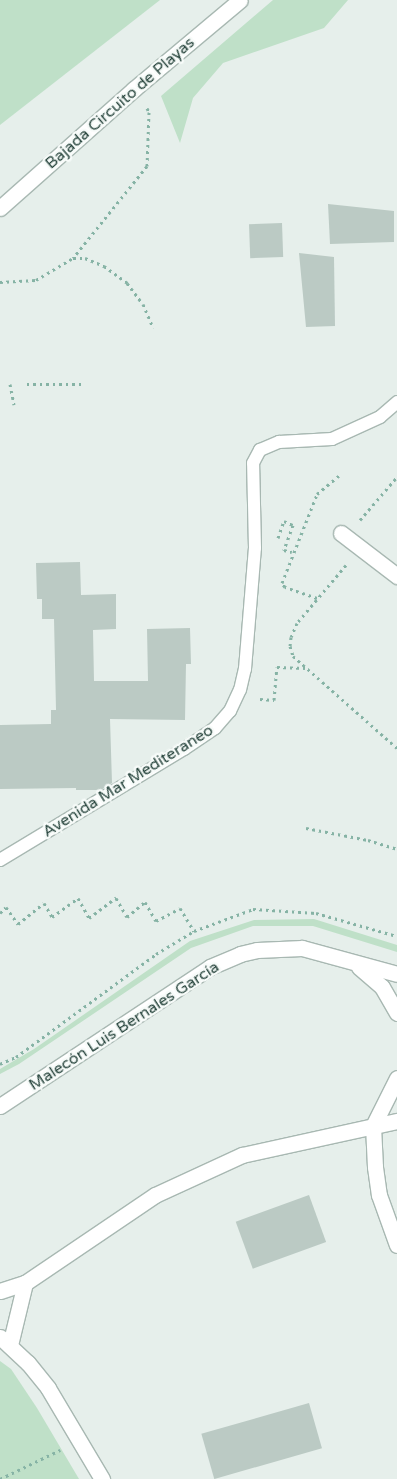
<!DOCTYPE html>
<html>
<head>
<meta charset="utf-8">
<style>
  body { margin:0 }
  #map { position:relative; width:397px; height:1479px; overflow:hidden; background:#e6efeb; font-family:"Varela Round",sans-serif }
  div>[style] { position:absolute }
  .green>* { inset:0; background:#bfe0c8 }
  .building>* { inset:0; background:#bbcac4; transform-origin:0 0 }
  .path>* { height:3px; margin-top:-1.5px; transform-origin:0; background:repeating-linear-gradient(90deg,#86b3a5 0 2.5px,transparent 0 6.5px) }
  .roads { filter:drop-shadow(1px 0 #a8b8b2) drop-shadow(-1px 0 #a8b8b2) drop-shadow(0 1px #a8b8b2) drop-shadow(0 -1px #a8b8b2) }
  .lane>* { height:12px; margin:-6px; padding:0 6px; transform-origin:6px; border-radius:6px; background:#fff }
  .street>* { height:15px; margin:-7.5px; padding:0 7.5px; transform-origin:7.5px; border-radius:7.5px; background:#fff }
  .secondary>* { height:15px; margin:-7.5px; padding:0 7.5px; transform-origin:7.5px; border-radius:7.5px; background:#fff }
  span { translate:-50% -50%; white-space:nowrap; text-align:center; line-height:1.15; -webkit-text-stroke:5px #f7fbf9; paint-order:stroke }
  .street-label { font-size:16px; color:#24423a }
</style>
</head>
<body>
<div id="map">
  <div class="green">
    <i style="clip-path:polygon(0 0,160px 0,0 125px)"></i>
    <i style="clip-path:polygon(273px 0,348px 0,324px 28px,223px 63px,193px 98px,180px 143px,161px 96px)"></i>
    <i style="clip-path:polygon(314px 919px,397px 945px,397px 952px,313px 926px,253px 926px,191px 948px,19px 1064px,0 1074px,0 1069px,34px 1049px,190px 941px,254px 920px)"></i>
    <i style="clip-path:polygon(0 1361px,11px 1369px,37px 1408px,79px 1479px,0 1479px)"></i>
  </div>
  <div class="building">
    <i style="clip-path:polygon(328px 204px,394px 211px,394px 242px,330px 244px)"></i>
    <i style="left:282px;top:223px;width:34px;height:33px;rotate:88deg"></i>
    <i style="clip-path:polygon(299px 253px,334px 257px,335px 326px,306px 327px)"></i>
    <i style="clip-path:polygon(80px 562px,81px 595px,116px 594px,116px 629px,93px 630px,94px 681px,148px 681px,147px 629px,190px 628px,191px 664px,186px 664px,185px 720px,110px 719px,112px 783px,101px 790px,76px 790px,76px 788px,0 789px,0 725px,51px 724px,51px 710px,56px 710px,54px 619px,42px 619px,42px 599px,37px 599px,36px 563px)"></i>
    <i style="left:309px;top:1195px;width:50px;height:78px;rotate:70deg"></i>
    <i style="left:309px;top:1403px;width:47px;height:112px;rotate:74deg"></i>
  </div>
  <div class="path">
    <i style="left:147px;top:108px;width:4px;rotate:63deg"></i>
    <i style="left:149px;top:112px;width:54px;rotate:92.1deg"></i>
    <i style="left:147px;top:166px;width:118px;rotate:128.8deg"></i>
    <i style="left:73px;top:258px;width:12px"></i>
    <i style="left:85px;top:258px;width:21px;rotate:23deg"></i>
    <i style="left:104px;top:266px;width:29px;rotate:36deg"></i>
    <i style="left:127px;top:283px;width:26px;rotate:53deg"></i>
    <i style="left:143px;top:304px;width:26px;rotate:67deg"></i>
    <i style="left:0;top:282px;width:36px;rotate:-3deg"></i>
    <i style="left:36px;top:280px;width:43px;rotate:-30.7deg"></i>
    <i style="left:10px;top:384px;width:21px;rotate:79deg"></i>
    <i style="left:27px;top:384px;width:58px"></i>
    <i style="left:360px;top:520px;width:57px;rotate:-49.3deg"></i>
    <i style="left:278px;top:538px;width:18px;rotate:-71deg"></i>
    <i style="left:284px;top:521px;width:10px;rotate:24deg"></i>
    <i style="left:293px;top:525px;width:27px;rotate:110deg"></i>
    <i style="left:284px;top:550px;width:8px;rotate:14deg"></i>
    <i style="left:346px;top:565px;width:76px;rotate:130.2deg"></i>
    <i style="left:297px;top:623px;width:15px;rotate:113deg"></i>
    <i style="left:291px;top:637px;width:9px;rotate:96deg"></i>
    <i style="left:290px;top:646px;width:10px;rotate:73deg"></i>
    <i style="left:293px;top:656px;width:139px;rotate:41.5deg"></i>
    <i style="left:317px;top:598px;width:34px;rotate:-161deg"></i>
    <i style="left:285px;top:587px;width:5px;rotate:-127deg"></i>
    <i style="left:282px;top:583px;width:96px;rotate:-68.5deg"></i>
    <i style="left:317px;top:494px;width:31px;rotate:-40deg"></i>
    <i style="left:260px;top:699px;width:14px;rotate:4deg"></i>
    <i style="left:274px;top:700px;width:33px;rotate:-85deg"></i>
    <i style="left:277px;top:667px;width:28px;rotate:2deg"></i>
    <i style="left:306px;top:828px;width:63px;rotate:11deg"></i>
    <i style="left:368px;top:840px;width:30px;rotate:17deg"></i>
    <i style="left:0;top:913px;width:8px;rotate:-45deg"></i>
    <i style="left:6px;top:907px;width:21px;rotate:55deg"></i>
    <i style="left:18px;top:924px;width:33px;rotate:-39deg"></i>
    <i style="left:44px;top:903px;width:16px;rotate:60deg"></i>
    <i style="left:52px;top:917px;width:32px;rotate:-36deg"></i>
    <i style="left:78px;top:898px;width:23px;rotate:61deg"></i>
    <i style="left:89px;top:918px;width:34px;rotate:-37deg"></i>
    <i style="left:116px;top:898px;width:22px;rotate:60deg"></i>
    <i style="left:127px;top:917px;width:23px;rotate:-40deg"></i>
    <i style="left:145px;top:902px;width:22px;rotate:60deg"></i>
    <i style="left:156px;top:921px;width:27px;rotate:-28deg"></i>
    <i style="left:180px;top:908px;width:27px;rotate:59deg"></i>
    <i style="left:0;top:1064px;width:17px;rotate:-24deg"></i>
    <i style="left:16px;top:1057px;width:174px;rotate:-36.3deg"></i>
    <i style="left:156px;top:954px;width:44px;rotate:-31.2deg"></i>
    <i style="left:194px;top:931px;width:63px;rotate:-20.4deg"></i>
    <i style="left:253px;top:909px;width:63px;rotate:3.6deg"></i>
    <i style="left:316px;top:913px;width:84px;rotate:15.9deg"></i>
    <i style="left:0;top:1479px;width:67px;rotate:-25.8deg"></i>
  </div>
  <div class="roads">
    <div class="lane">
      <i style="left:0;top:860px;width:215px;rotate:-31.1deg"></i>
      <i style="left:184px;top:749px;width:37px;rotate:-34deg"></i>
      <i style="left:215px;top:728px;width:23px;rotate:-49deg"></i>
      <i style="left:230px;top:711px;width:23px;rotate:-65deg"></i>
      <i style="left:240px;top:690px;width:22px;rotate:-77deg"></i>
      <i style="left:245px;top:669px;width:121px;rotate:-85.3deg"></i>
      <i style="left:255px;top:548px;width:85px;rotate:-91.3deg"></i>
      <i style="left:253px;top:463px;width:15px;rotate:-62deg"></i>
      <i style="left:260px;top:450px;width:21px;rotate:-23deg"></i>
      <i style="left:279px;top:442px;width:53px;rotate:-3.2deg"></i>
      <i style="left:332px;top:439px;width:53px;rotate:-24.6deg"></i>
      <i style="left:380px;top:417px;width:23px;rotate:-41deg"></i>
    </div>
    <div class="street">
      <i style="left:341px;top:533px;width:71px;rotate:37.5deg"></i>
      <i style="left:359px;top:967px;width:30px;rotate:41deg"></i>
      <i style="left:382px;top:987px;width:30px;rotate:60deg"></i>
      <i style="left:397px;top:1078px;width:54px;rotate:116.6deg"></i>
      <i style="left:373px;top:1126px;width:41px;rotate:87.2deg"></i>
      <i style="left:375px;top:1167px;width:28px;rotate:82deg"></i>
      <i style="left:379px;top:1195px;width:53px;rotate:70.2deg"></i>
      <i style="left:0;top:1106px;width:252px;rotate:-33.5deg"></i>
      <i style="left:210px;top:967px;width:33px;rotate:-23deg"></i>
      <i style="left:240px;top:954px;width:17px;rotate:-13deg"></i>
      <i style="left:257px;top:950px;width:45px;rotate:-2.5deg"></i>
      <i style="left:302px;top:948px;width:98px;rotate:15.3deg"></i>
      <i style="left:0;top:1291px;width:26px;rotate:-18deg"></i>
      <i style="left:25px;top:1283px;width:157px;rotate:-34.1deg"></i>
      <i style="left:155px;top:1195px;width:96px;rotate:-24.7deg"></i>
      <i style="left:242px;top:1155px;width:159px;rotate:-12.4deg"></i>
      <i style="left:10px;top:1345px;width:64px;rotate:-76.4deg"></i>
    </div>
    <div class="secondary">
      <i style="left:0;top:208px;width:179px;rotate:-41.6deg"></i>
      <i style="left:134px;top:89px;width:138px;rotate:-40deg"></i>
      <i style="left:0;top:1337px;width:38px;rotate:43deg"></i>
      <i style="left:28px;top:1363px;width:32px;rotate:51deg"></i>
      <i style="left:48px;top:1388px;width:106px;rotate:59.3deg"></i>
    </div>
  </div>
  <div class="street-label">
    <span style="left:120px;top:103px;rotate:-41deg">Bajada Circuito de Playas</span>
    <span style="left:128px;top:781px;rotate:-32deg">Avenida Mar Mediteraneo</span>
    <span style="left:124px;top:1026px;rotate:-33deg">Malecón Luis Bernales García</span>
  </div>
</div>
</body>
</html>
